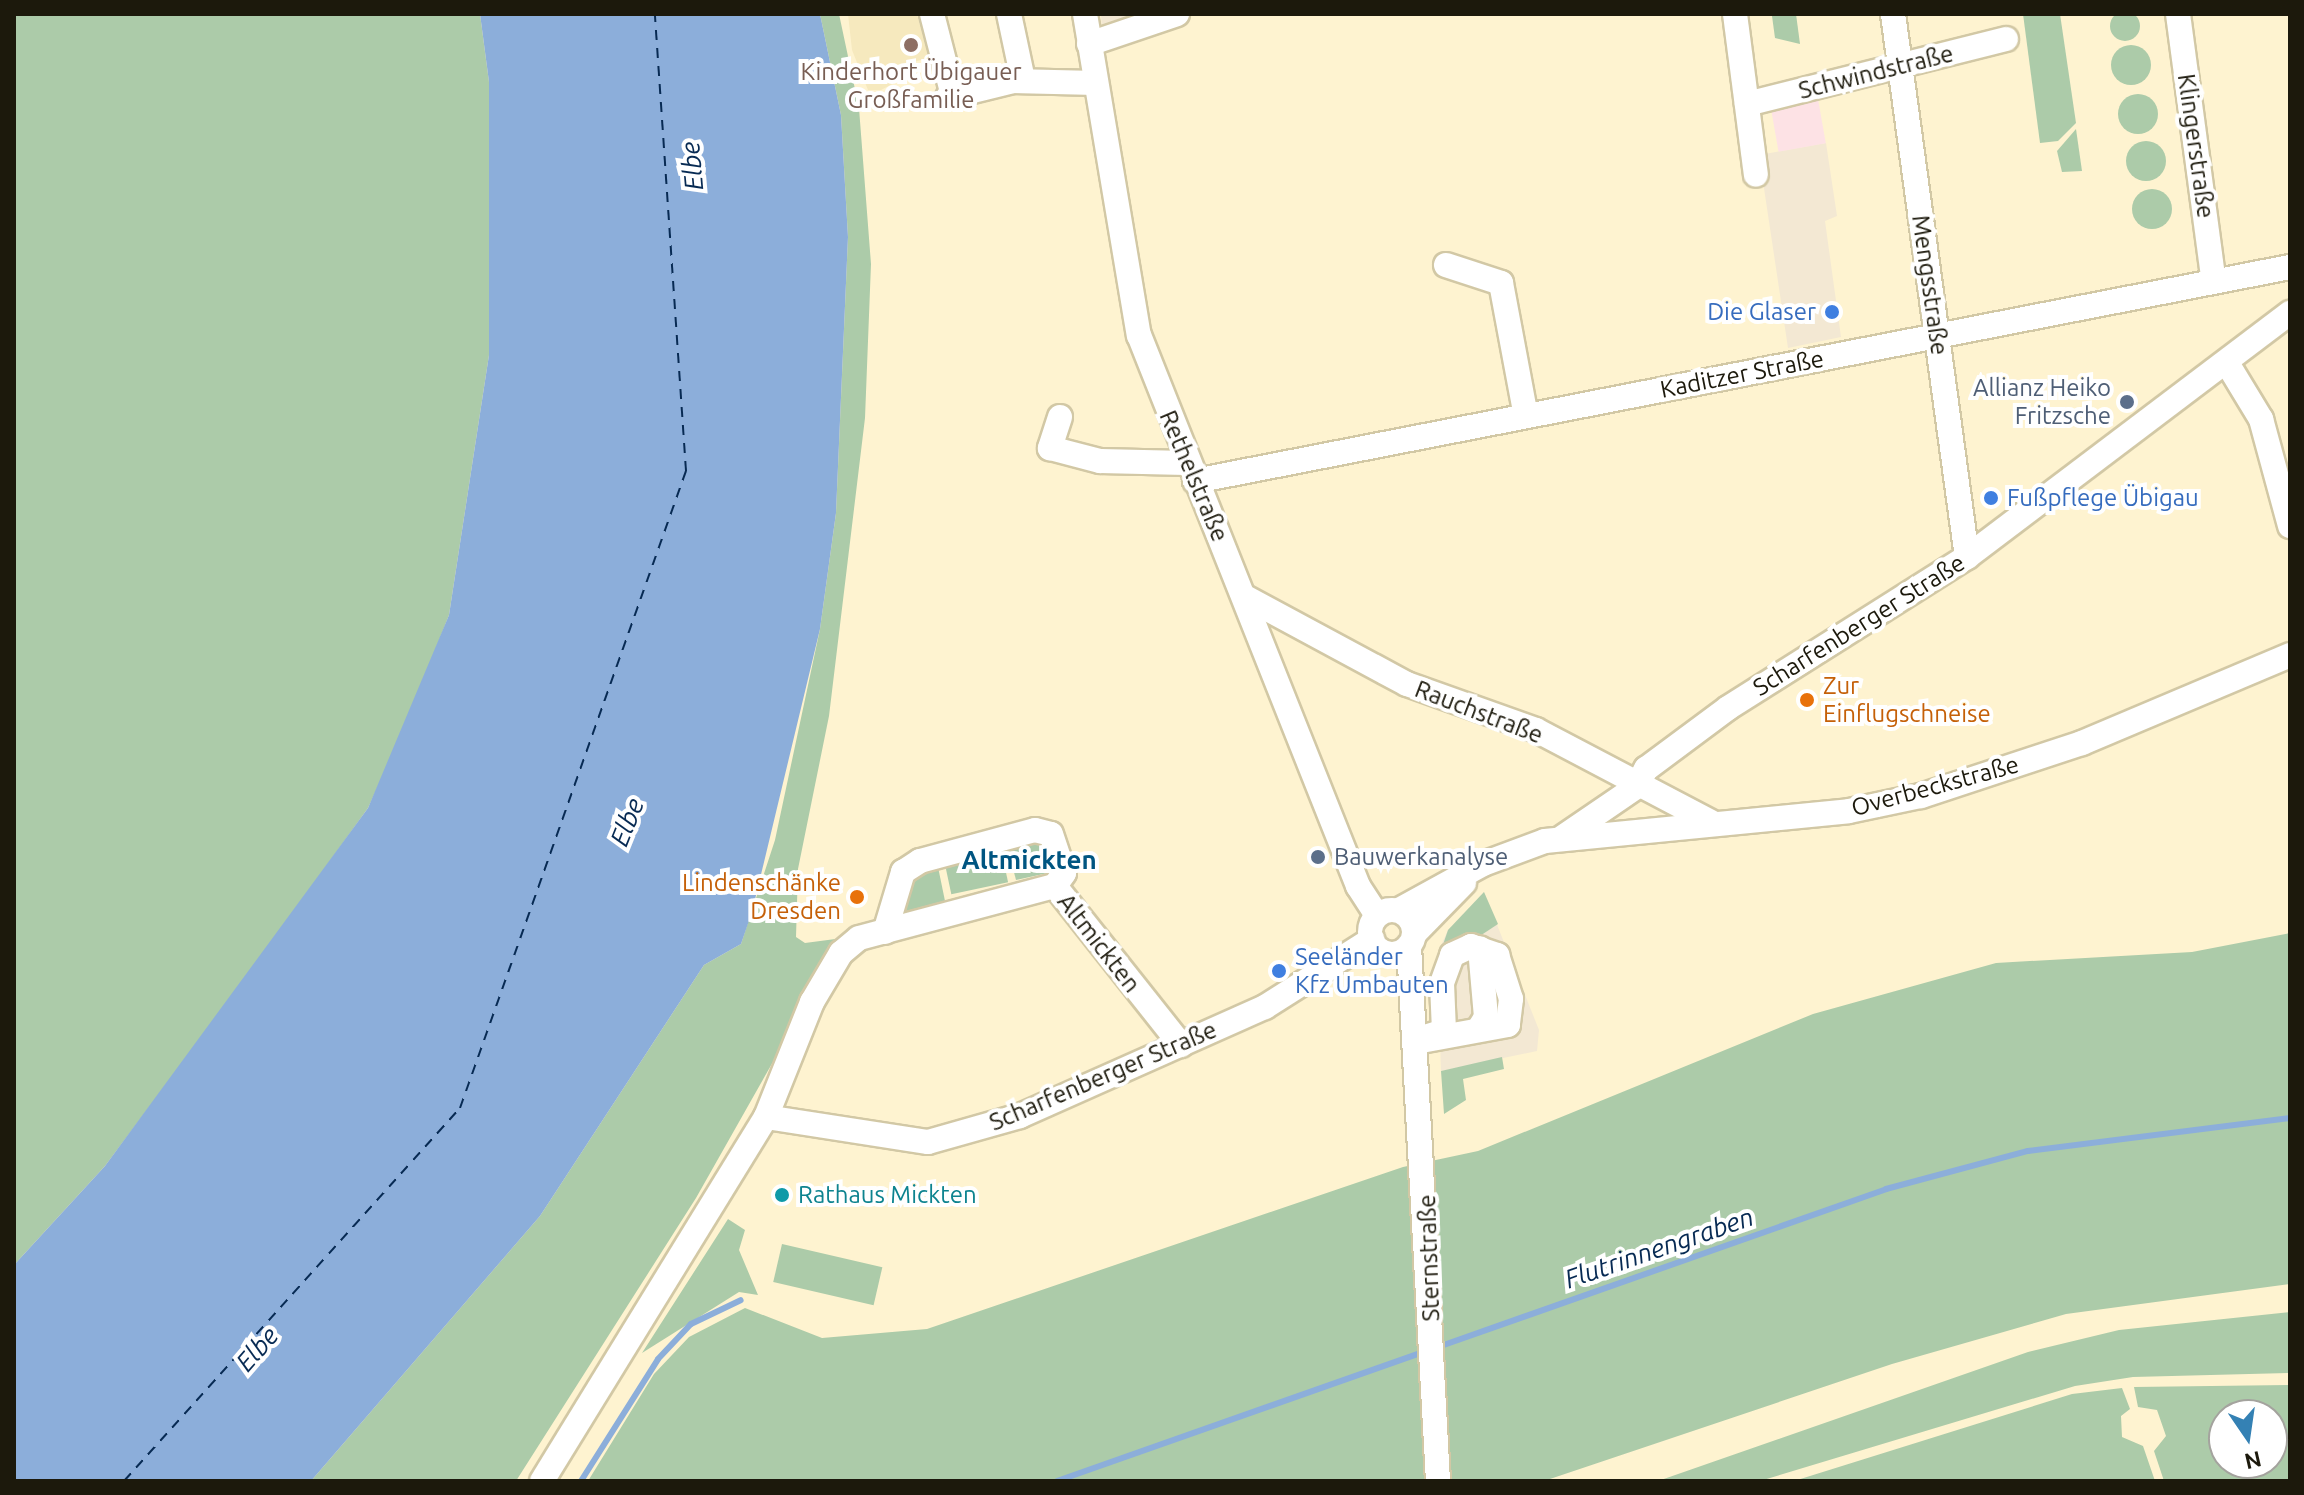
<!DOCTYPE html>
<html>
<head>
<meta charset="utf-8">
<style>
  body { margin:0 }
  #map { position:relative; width:2304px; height:1495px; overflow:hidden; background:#fef3d0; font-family:Ubuntu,sans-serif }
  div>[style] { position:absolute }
  .commercial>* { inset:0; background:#f3e8d3 }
  .industrial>* { inset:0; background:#fde2e5; transform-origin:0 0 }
  .built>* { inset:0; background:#f6e9be }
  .green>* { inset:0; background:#accba9; transform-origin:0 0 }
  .round { border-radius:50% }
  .water>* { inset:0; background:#8caeda }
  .stream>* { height:6px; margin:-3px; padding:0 3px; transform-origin:3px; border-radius:3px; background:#8caeda }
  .ferry>* { height:2px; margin-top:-1px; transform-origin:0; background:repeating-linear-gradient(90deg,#072a53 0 10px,transparent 0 18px) }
  .roads { filter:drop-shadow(2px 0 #d2c8a5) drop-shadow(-2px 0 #d2c8a5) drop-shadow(0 2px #d2c8a5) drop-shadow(0 -2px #d2c8a5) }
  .minor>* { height:24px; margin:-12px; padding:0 12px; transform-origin:12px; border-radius:12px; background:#fff }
  .minor>.ring { margin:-12px; padding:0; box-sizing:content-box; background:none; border:24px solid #fff; border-radius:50% }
  .dots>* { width:22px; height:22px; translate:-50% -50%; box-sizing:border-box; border:4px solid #fff; border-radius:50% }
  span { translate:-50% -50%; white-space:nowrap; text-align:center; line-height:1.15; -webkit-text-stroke:8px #fff; paint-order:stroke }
  .education-label { font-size:24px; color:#785e54 }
  .street-label { font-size:24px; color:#1c190c }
  .shop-label { font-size:24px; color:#366cbe }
  .right { translate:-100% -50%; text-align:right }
  .left { translate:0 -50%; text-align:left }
  .service-label { font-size:24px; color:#4e5e75 }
  .food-label { font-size:24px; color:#c56008 }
  .culture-label { font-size:24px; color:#0d838f }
  .water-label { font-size:26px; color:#072a53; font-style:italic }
  .neighbourhood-label { font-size:26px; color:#005581; font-weight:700 }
  .frame { position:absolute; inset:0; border:16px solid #1c190c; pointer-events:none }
  .north { position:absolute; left:2208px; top:1399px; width:80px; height:80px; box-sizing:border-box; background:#fff; border:2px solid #a4a39e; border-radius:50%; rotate:167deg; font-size:22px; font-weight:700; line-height:32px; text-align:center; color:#1c190c }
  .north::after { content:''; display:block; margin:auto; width:28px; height:36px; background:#3481b4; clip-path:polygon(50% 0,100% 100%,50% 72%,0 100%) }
</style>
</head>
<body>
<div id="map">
  <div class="commercial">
    <i style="clip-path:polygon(1101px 14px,1151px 14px,1102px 32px)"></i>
    <i style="clip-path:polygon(1826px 143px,1837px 216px,1825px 221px,1841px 337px,1788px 348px,1759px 155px)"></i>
    <i style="clip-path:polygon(1484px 892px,1539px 1030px,1537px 1051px,1441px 1071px,1437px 954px,1448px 930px)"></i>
  </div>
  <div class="industrial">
    <i style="left:1818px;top:99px;width:45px;height:48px;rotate:80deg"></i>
  </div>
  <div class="built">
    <i style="clip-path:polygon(848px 14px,917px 14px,929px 58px,902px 65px,902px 79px,881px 90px,868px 90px,852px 50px)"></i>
  </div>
  <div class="green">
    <i class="round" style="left:2110px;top:11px;width:30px;height:30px"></i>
    <i style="clip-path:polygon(14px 14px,480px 14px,489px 82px,489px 355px,449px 615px,404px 729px,368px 808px,244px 980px,105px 1166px,14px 1265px)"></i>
    <i style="clip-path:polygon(820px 14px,839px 14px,859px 108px,871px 264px,865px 418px,829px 716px,798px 869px,796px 937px,805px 943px,843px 938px,696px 1198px,516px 1481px,311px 1481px,540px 1216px,704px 965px,741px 944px,775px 840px,820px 629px,836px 513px,848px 237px,841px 115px)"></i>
    <i style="clip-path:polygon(1796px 14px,1800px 44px,1775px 38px,1772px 16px)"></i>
    <i style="clip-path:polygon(2023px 14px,2060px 14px,2076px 123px,2058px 141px,2040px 143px)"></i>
    <i class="round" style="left:2111px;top:45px;width:40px;height:40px"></i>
    <i class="round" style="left:2118px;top:94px;width:40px;height:40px"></i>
    <i style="clip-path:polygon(2076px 129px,2082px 171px,2062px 172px,2057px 151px)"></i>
    <i class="round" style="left:2126px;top:141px;width:40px;height:40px"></i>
    <i class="round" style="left:2132px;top:189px;width:40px;height:40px"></i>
    <i style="clip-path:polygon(1039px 838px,1057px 871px,1016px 880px,1008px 849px)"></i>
    <i style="left:1001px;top:849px;width:34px;height:58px;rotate:78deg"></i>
    <i style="clip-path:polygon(938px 867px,945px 901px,896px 916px,910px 878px)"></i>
    <i style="clip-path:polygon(1484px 892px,1498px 924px,1436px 965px,1448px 930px)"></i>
    <i style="clip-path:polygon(2290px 933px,2290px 1284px,2066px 1314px,1892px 1364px,1544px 1481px,588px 1481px,654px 1374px,689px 1337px,745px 1308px,822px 1338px,927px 1329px,1403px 1167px,1478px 1151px,1813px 1014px,1996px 963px,2192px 952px)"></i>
    <i style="clip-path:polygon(1502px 1057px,1504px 1069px,1463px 1079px,1466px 1100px,1444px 1114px,1441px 1071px)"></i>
    <i style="clip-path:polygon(728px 1219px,745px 1230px,739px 1250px,758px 1295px,739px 1292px,642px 1353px)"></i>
    <i style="left:782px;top:1244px;width:103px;height:39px;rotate:13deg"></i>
    <i style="clip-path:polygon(2290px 1312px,2290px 1373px,2133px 1377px,2075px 1386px,1760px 1481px,1658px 1481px,2028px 1352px,2119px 1330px)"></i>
    <i style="clip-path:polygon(evenodd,2290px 1385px,2290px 1481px,2164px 1481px,2154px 1451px,2166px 1436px,2157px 1410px,2138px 1407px,2134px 1387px,2290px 1385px,2224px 1415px,2272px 1415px,2272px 1463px,2224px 1463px,2224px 1415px)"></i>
    <i style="clip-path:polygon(2122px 1388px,2130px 1409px,2121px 1416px,2122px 1437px,2143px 1446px,2155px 1481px,1794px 1481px,2072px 1394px)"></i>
  </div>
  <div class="water">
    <i style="clip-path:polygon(480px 14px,820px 14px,841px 115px,848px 237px,836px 513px,820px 629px,752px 912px,741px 944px,704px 965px,540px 1216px,311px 1481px,14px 1481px,14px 1265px,105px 1166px,368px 808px,449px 615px,489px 355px,489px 82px)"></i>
  </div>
  <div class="stream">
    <i style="left:1438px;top:1347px;width:475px;rotate:-19.4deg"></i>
    <i style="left:1886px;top:1189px;width:147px;rotate:-15deg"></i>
    <i style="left:2028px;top:1151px;width:264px;rotate:-7.2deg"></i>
    <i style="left:581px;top:1481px;width:144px;rotate:-57.7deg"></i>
    <i style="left:658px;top:1359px;width:48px;rotate:-46.7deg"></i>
    <i style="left:691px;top:1324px;width:55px;rotate:-25.6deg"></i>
    <i style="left:1057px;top:1481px;width:388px;rotate:-19.4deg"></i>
  </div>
  <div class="ferry">
    <i style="left:124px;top:1481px;width:502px;rotate:-47.99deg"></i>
    <i style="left:460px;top:1108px;width:676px;rotate:-70.47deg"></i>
    <i style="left:686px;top:471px;width:458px;rotate:-93.9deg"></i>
  </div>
  <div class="roads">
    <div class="minor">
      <i style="left:932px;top:14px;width:85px;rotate:75.6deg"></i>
      <i style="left:1009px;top:14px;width:67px;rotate:78deg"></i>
      <i style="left:1085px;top:14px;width:326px;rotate:80.5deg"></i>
      <i style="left:1139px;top:335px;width:593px;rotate:68.32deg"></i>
      <i style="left:1358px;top:886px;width:35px;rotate:57deg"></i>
      <i style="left:1735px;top:14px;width:162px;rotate:82.6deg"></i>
      <i style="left:1893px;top:14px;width:548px;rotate:82.24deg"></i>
      <i style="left:2178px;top:14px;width:265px;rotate:82.4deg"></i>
      <i style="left:1089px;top:44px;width:93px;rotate:-18.8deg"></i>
      <i style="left:948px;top:97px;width:67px;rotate:-13.8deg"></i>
      <i style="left:1013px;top:81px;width:82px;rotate:1.4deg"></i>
      <i style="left:1747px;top:104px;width:267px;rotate:-14.1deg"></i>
      <i style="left:1446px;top:265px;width:58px;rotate:18.1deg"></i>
      <i style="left:1501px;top:283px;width:135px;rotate:79.4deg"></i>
      <i style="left:2227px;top:363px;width:66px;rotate:58.7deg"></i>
      <i style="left:2261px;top:419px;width:111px;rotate:74.8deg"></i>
      <i style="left:1060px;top:417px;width:33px;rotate:108deg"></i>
      <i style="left:1050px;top:448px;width:52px;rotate:14.6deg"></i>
      <i style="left:1100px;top:461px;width:86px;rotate:1.3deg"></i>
      <i style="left:1195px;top:481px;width:1116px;rotate:-11.06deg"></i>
      <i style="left:1247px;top:598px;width:182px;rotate:28.3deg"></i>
      <i style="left:1407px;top:684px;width:137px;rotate:19.6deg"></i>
      <i style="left:1536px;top:730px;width:198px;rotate:27.7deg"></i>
      <i style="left:1563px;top:837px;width:88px;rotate:-34.4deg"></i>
      <i style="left:1636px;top:787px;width:21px;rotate:-61deg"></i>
      <i style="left:1646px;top:769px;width:102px;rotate:-36.6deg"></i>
      <i style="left:1728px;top:708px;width:283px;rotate:-32.3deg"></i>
      <i style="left:1967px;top:557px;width:405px;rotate:-37.1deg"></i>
      <i style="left:1055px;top:886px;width:203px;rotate:51.6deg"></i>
      <i style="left:1399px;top:910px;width:96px;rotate:-28.7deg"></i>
      <i style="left:1483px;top:864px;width:66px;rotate:-20.4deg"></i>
      <i style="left:1545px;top:841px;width:305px;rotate:-5.6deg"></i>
      <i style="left:1849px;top:811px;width:74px;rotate:-11.8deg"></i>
      <i style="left:1921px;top:796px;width:169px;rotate:-18.2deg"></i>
      <i style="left:2082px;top:743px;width:226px;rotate:-22.9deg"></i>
      <i class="ring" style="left:1370px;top:910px;width:20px;height:20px"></i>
      <i style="left:885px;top:932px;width:63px;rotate:-73.3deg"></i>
      <i style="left:903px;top:872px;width:20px;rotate:-33deg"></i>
      <i style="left:920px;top:861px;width:119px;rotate:-15.1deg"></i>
      <i style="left:1035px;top:830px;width:16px;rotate:14deg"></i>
      <i style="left:1051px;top:834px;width:41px;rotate:71.6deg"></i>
      <i style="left:1064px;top:873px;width:16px;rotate:125deg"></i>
      <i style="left:1415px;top:933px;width:70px;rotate:-45.6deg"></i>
      <i style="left:1409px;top:946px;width:536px;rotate:86.9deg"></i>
      <i style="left:1478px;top:1030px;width:15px;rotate:-58deg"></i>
      <i style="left:1486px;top:1017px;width:69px;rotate:-95deg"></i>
      <i style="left:1415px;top:1040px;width:30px;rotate:-17deg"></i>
      <i style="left:1444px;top:1031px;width:48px;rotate:-92.4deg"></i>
      <i style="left:1442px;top:983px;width:30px;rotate:-70deg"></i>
      <i style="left:1452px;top:955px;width:21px;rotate:-25deg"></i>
      <i style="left:1471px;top:946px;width:28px;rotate:19deg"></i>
      <i style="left:1497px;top:955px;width:46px;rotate:72.3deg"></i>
      <i style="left:1511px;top:999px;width:26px;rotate:97deg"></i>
      <i style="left:1508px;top:1025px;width:95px;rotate:169.6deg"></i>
      <i style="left:766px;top:1117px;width:164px;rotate:8.8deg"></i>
      <i style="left:928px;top:1142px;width:96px;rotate:-15.8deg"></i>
      <i style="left:1020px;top:1116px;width:268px;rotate:-24deg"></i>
      <i style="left:1265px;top:1007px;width:127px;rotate:-32.4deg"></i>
      <i style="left:542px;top:1481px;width:427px;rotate:-58.4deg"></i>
      <i style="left:766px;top:1117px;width:124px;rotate:-68.2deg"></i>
      <i style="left:812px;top:1002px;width:57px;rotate:-59.4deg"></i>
      <i style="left:841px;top:953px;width:23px;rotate:-40deg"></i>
      <i style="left:859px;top:938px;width:203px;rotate:-14.9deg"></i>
    </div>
  </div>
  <div class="dots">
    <i style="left:911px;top:45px;background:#8d6e63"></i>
    <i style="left:1832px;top:312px;background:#3f7fe0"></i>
    <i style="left:2127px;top:402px;background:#5c6f8a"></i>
    <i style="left:1991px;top:498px;background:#3f7fe0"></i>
    <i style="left:1807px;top:700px;background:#e8710a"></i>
    <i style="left:1318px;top:857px;background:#5c6f8a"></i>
    <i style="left:857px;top:897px;background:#e8710a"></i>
    <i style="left:1279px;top:971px;background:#3f7fe0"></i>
    <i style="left:782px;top:1195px;background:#0f9aa8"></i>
  </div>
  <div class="education-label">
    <span style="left:911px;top:86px">Kinderhort Übigauer<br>Großfamilie</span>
  </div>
  <div class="street-label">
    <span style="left:1876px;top:72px;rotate:-14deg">Schwindstraße</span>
    <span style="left:2196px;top:146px;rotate:82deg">Klingerstraße</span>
    <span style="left:1930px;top:285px;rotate:82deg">Mengsstraße</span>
    <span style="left:1742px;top:374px;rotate:-11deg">Kaditzer Straße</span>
    <span style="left:1194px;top:476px;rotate:67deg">Rethelstraße</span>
    <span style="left:1859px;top:625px;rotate:-32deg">Scharfenberger Straße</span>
    <span style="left:1479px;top:712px;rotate:21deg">Rauchstraße</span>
    <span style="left:1935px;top:786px;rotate:-15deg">Overbeckstraße</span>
    <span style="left:1099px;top:943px;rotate:52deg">Altmickten</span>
    <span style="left:1103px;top:1076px;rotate:-23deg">Scharfenberger Straße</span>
    <span style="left:1429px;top:1258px;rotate:-92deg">Sternstraße</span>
  </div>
  <div class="shop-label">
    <span class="right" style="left:1816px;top:312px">Die Glaser</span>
    <span class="left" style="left:2007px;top:498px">Fußpflege Übigau</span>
    <span class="left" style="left:1295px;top:971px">Seeländer<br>Kfz Umbauten</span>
  </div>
  <div class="service-label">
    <span class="right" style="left:2111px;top:402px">Allianz Heiko<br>Fritzsche</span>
    <span class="left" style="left:1334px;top:857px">Bauwerkanalyse</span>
  </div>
  <div class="food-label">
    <span class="left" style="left:1823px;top:700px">Zur<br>Einflugschneise</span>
    <span class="right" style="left:841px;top:897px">Lindenschänke<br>Dresden</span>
  </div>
  <div class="culture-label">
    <span class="left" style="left:798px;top:1195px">Rathaus Mickten</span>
  </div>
  <div class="water-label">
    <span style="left:692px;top:166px;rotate:-95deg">Elbe</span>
    <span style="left:627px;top:822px;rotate:-68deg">Elbe</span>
    <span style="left:1659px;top:1248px;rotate:-19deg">Flutrinnengraben</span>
    <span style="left:257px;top:1349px;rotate:-49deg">Elbe</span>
  </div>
  <div class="neighbourhood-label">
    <span style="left:1029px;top:860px">Altmickten</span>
  </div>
  <div class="frame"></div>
  <div class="north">N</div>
</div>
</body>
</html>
